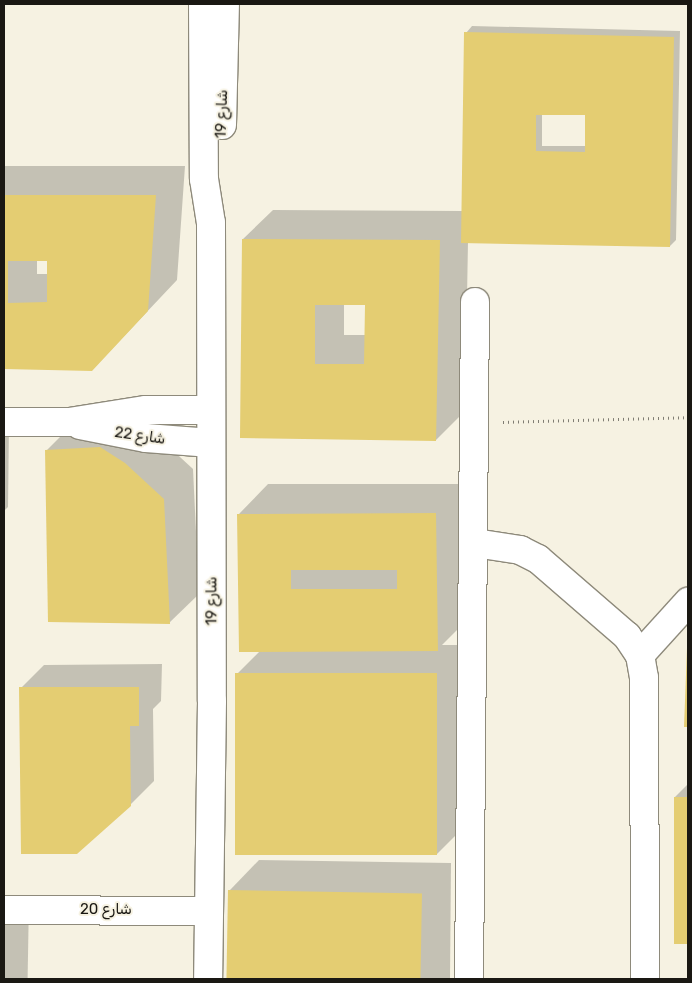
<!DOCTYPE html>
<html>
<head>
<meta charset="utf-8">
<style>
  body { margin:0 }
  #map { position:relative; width:692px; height:983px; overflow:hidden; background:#f6f2e2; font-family:Rubik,"Noto Naskh Arabic",sans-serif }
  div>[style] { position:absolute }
  .shadow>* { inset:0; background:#0003; transform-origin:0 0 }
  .building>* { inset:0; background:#e4cd72; transform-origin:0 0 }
  .path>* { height:3px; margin-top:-1.5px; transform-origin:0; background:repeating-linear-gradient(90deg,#807d73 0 1px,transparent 0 5px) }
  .roads { filter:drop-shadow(1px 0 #8e8a7b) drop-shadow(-1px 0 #8e8a7b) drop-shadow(0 1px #8e8a7b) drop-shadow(0 -1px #8e8a7b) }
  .minor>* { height:28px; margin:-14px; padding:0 14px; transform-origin:14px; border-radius:14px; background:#fff }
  span { translate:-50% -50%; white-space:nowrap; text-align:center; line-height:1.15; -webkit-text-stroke:4px #f6f2e2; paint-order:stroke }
  .street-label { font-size:15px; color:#1a1813 }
  .frame { position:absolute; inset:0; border:5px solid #1a1813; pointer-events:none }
</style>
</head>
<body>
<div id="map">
  <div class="shadow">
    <i style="clip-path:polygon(evenodd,472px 26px,680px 31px,676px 240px,670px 246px,468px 242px,465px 411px,436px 440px,241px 437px,243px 239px,273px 210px,463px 211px,466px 33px,472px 26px,542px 114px,587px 114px,586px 146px,542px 146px,542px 114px,472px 26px,344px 304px,366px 304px,365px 335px,344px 335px,344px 304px)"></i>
    <i style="clip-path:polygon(evenodd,4px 166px,185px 166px,177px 280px,92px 370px,4px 368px,4px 166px,37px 260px,48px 260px,48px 274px,37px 274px,37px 260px)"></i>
    <i style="clip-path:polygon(76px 421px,155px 434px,193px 469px,199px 594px,169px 623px,46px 451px)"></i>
    <i style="clip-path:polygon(4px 426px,9px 426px,8px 507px,4px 511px)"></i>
    <i style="clip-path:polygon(268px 484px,466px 484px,467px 620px,442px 645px,466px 645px,466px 825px,437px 854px,237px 674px,260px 651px,239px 514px)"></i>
    <i style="clip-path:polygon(688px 640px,688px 726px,685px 726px)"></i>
    <i style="clip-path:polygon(162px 664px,161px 701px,153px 709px,154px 781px,130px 805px,21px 688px,44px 665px)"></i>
    <i style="clip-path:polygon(4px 716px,5px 716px,4px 805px)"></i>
    <i style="clip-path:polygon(688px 784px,688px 943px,676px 943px,675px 797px)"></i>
    <i style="clip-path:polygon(259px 860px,451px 863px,450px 979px,229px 979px,230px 890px)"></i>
    <i style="left:29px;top:899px;width:80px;height:25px;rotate:91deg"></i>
  </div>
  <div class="building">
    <i style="clip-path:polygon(evenodd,464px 32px,674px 37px,670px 247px,461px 243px,464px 32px,536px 115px,585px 115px,585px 152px,536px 151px,536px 115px)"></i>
    <i style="clip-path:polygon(evenodd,4px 195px,156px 195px,148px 311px,92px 371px,4px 369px,4px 195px,8px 261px,47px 261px,47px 302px,8px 303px,8px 261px)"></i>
    <i style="clip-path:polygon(evenodd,242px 239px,440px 240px,436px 441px,240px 438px,242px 239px,315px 305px,365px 305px,364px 364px,315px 364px,315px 305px)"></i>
    <i style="clip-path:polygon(100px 447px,125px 463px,164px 499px,170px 624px,48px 622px,45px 450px)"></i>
    <i style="clip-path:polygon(evenodd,436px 513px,438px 651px,239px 652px,237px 514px,436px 513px,291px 570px,397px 570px,397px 589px,291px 589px,291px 570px)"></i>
    <i style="clip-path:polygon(687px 648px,688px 648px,688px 727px,684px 727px)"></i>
    <i style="left:235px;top:673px;width:202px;height:182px"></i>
    <i style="clip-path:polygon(19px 687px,139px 687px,139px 726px,130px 726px,131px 806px,77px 854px,21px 854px)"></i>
    <i style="left:674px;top:797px;width:14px;height:147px"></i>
    <i style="left:228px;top:890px;width:194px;height:89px;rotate:1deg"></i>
  </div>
  <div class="path">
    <i style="left:503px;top:422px;width:185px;rotate:-1.5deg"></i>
  </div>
  <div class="roads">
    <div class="minor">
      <i style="left:203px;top:4px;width:175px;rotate:89.7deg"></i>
      <i style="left:204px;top:179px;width:45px;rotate:81deg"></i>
      <i style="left:211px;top:223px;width:478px;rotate:89.9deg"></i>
      <i style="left:212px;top:701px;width:278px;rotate:90.8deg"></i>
      <i style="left:222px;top:125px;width:121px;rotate:-88.6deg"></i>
      <i style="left:4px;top:422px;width:65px"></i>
      <i style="left:69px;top:422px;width:78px;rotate:-8.9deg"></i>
      <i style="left:146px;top:410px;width:65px"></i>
      <i style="left:80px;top:425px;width:67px;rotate:11.1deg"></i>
      <i style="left:146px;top:438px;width:65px;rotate:4.4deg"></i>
      <i style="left:475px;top:543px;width:46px;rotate:8.8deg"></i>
      <i style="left:520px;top:550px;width:20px;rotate:27deg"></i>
      <i style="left:538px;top:559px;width:118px;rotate:40.9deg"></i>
      <i style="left:627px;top:636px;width:23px;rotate:56deg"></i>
      <i style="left:640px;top:655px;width:23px;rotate:80deg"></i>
      <i style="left:644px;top:678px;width:301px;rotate:89.8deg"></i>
      <i style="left:640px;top:655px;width:72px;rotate:-47.8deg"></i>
      <i style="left:4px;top:910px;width:204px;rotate:0.3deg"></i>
      <i style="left:469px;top:979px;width:677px;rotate:-89.49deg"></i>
    </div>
  </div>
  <div class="street-label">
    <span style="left:222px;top:114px;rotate:-88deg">شارع 19</span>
    <span style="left:140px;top:436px;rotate:8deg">شارع 22</span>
    <span style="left:212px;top:601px;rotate:-90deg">شارع 19</span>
    <span style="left:106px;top:910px">شارع 20</span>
  </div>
  <div class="frame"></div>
</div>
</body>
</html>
